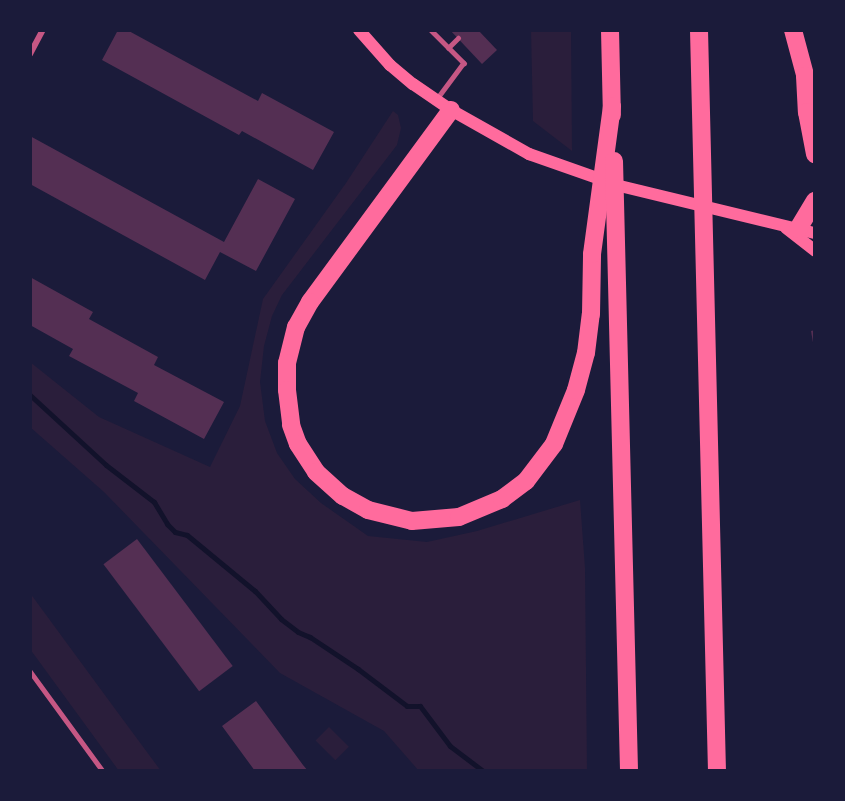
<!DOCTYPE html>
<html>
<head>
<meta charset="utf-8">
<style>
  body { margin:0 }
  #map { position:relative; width:845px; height:801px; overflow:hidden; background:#1b1b3a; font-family:Quicksand,sans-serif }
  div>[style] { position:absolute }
  .green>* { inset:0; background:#2a1e3b; transform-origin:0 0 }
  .stream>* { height:5px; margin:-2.5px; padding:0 2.5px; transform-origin:2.5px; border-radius:2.5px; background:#12122b }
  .building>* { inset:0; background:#542f53; transform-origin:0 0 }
  .service>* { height:4.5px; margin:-2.25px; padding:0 2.25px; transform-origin:2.25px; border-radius:2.25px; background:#c65784 }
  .minor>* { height:6px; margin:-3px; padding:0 3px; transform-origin:3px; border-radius:3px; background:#c65784 }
  .secondary>* { height:12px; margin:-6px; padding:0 6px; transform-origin:6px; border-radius:6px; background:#ff6b9d }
  .motorway>* { height:18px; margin:-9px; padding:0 9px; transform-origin:9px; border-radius:9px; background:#ff6b9d }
  span { translate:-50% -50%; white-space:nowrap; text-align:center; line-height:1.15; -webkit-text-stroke:5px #1b1b3a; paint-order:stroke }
  .frame { position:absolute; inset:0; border:32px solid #1b1b3a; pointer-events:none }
</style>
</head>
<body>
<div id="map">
  <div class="green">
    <i style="clip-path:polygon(531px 30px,571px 30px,572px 151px,533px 121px)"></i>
    <i style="clip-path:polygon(393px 111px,398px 115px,401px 128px,397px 145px,282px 295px,272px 316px,264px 346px,260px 382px,265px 421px,277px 453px,295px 479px,321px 503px,368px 536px,427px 542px,477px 531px,580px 500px,585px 568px,587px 771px,419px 771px,384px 731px,280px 673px,104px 492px,30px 427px,30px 362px,99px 417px,210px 467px,240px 406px,263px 299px,346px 183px)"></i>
    <i style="clip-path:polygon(30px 593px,110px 702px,161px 771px,119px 771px,30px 649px)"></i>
    <i style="left:329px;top:727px;width:28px;height:19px;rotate:45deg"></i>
  </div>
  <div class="stream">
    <i style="left:30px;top:395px;width:103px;rotate:42.6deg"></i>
    <i style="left:106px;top:465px;width:61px;rotate:37.6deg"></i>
    <i style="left:154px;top:502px;width:26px;rotate:59deg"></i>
    <i style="left:167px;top:524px;width:11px;rotate:45deg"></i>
    <i style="left:175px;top:532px;width:12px;rotate:14deg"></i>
    <i style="left:187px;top:535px;width:88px;rotate:39.5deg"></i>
    <i style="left:255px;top:591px;width:38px;rotate:47deg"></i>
    <i style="left:281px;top:619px;width:21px;rotate:37deg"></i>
    <i style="left:298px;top:632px;width:13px;rotate:23deg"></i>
    <i style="left:310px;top:637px;width:58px;rotate:33.7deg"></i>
    <i style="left:358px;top:669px;width:61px;rotate:37.1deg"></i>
    <i style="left:407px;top:706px;width:13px"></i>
    <i style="left:420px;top:706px;width:50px;rotate:53.1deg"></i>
    <i style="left:450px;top:746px;width:41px;rotate:37.1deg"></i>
  </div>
  <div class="building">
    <i style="clip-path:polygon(118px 30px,127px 30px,258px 101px,262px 93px,334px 132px,313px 170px,242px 131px,239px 135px,102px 60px)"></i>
    <i style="clip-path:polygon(450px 30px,478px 30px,497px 50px,482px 64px)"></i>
    <i style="clip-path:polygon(30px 136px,224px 242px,258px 179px,295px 199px,256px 271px,220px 252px,205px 280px,30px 184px)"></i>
    <i style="clip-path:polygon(30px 277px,93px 312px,89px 319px,158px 357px,154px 365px,224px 402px,204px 439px,134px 401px,138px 393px,69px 356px,73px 349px,30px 325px)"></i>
    <i style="clip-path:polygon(815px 330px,815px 348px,814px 348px,811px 331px)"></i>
    <i style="left:137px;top:539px;width:159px;height:42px;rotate:53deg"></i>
    <i style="clip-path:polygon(256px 701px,303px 765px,308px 771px,255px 771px,222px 726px)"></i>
  </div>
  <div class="service">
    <i style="left:431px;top:30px;width:47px;rotate:45deg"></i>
    <i style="left:464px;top:63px;width:44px;rotate:126.6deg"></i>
    <i style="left:448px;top:48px;width:14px;rotate:-45deg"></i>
    <i style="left:30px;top:671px;width:124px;rotate:53.9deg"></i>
  </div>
  <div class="minor">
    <i style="left:30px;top:54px;width:27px;rotate:-62deg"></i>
  </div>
  <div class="secondary">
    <i style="left:359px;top:30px;width:47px;rotate:48.5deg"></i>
    <i style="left:390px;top:65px;width:30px;rotate:40deg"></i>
    <i style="left:413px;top:84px;width:46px;rotate:34.4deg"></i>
    <i style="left:451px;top:110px;width:90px;rotate:29.4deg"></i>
    <i style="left:529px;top:154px;width:96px;rotate:19.4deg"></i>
    <i style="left:620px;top:186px;width:201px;rotate:13.6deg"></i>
    <i style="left:786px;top:228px;width:37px;rotate:38deg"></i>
  </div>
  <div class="motorway">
    <i style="left:610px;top:30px;width:85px;rotate:88.7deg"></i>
    <i style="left:699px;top:30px;width:741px;rotate:88.61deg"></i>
    <i style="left:793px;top:30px;width:58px;rotate:75deg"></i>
    <i style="left:805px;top:76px;width:36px;rotate:87deg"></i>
    <i style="left:807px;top:112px;width:43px;rotate:79.2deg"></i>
    <i style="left:451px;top:110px;width:238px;rotate:126.3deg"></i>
    <i style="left:310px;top:302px;width:29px;rotate:119deg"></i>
    <i style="left:296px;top:327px;width:37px;rotate:104deg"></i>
    <i style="left:287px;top:363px;width:27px;rotate:90deg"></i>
    <i style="left:287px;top:390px;width:35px;rotate:83deg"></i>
    <i style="left:291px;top:425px;width:20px;rotate:70deg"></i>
    <i style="left:298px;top:444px;width:33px;rotate:57deg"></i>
    <i style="left:316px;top:472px;width:36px;rotate:42deg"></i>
    <i style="left:343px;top:496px;width:29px;rotate:29deg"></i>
    <i style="left:368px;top:510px;width:45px;rotate:14deg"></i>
    <i style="left:412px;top:521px;width:47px;rotate:-4.9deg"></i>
    <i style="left:459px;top:517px;width:47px;rotate:-22.7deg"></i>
    <i style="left:502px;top:499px;width:30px;rotate:-37deg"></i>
    <i style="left:526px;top:481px;width:46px;rotate:-52.9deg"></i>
    <i style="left:554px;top:444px;width:58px;rotate:-67.8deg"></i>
    <i style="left:576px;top:390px;width:38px;rotate:-75deg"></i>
    <i style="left:586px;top:353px;width:39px;rotate:-83deg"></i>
    <i style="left:591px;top:314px;width:60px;rotate:-89deg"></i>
    <i style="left:592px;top:254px;width:149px;rotate:-82.3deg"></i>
    <i style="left:614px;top:161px;width:610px;rotate:88.59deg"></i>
    <i style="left:798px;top:229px;width:33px;rotate:-59deg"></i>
  </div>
  <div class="frame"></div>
</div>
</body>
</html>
